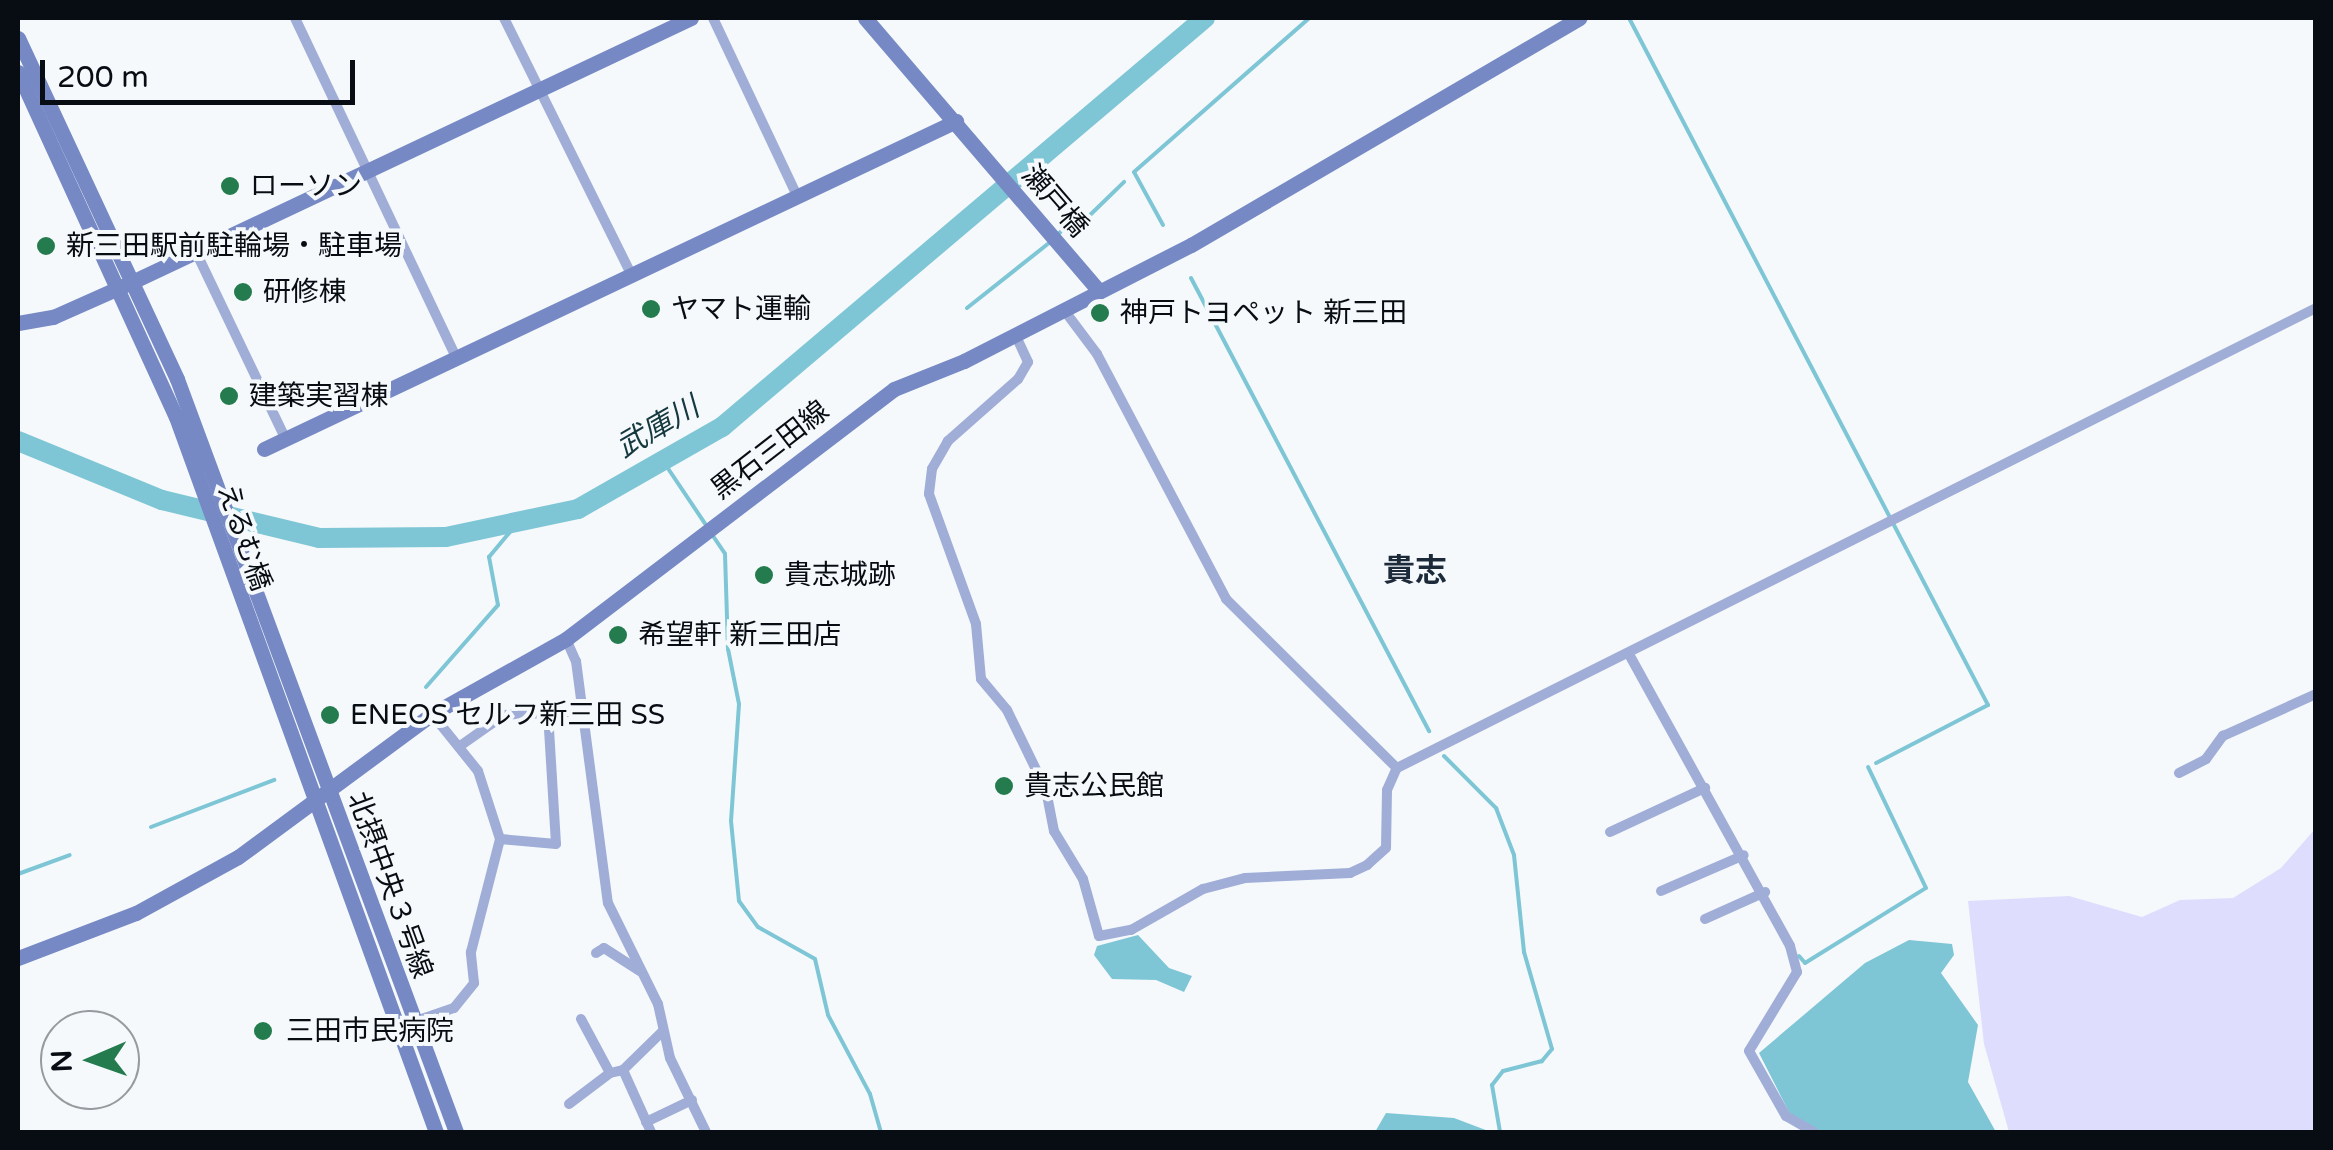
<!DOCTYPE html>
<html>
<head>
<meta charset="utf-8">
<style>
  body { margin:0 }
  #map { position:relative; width:2333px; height:1150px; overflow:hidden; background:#f5f9fc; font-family:"Varela Round","Noto Sans JP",sans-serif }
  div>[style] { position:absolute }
  .green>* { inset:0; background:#dfddfd }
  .water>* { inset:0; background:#7ec6d5 }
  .stream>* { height:4px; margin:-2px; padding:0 2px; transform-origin:2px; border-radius:2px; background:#7ec6d5 }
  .river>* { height:20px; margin:-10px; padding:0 10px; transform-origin:10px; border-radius:10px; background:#7ec6d5 }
  .street>* { height:10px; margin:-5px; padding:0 5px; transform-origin:5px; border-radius:5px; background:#a0aed7 }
  .secondary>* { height:15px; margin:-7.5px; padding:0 7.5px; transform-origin:7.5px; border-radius:7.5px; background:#7689c4 }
  .dots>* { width:28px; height:28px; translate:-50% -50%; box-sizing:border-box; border:5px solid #f5f9fc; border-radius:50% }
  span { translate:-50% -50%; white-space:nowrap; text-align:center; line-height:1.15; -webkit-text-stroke:8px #f5f9fc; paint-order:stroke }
  .poi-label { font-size:28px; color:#070d13 }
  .left { translate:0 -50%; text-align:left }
  .street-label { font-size:28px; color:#070d13 }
  .water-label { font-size:30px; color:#163940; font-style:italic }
  .quarter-label { font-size:32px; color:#1d2a39; font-weight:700 }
  .frame { position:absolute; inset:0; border:20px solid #070d13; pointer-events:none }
  .north { position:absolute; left:40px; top:1010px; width:100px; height:100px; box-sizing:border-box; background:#f5f9fc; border:2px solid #969b9f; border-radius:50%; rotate:268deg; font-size:28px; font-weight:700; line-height:40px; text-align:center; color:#070d13 }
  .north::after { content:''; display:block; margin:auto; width:35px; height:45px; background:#247b4e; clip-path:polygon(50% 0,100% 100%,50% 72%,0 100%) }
  .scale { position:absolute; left:40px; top:60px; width:315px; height:45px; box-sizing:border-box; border:5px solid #070d13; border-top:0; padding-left:12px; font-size:30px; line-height:35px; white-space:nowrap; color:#070d13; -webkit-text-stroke:8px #f5f9fc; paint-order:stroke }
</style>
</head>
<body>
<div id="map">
  <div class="green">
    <i style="clip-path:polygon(2315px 829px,2315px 1132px,2009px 1132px,1984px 1044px,1968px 901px,2069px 896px,2142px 917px,2180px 900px,2233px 898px,2281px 868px)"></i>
  </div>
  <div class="water">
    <i style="clip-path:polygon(1138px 935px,1169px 968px,1192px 976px,1184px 992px,1156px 980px,1112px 979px,1094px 955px,1097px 946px)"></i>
    <i style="clip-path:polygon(1909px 940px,1952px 944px,1954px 955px,1941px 973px,1978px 1025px,1968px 1082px,1996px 1132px,1819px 1132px,1790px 1114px,1759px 1053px,1865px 963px)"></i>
    <i style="clip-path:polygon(1386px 1113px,1454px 1118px,1491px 1132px,1375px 1132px)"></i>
  </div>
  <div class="stream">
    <i style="left:1629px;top:18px;width:775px;rotate:62.41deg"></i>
    <i style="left:1988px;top:705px;width:126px;rotate:152.6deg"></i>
    <i style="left:1163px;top:225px;width:60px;rotate:-118.7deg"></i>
    <i style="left:1134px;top:172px;width:233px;rotate:-41.3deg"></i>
    <i style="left:1056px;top:236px;width:28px;rotate:-42deg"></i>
    <i style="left:1077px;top:217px;width:12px;rotate:-5deg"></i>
    <i style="left:1089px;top:216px;width:49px;rotate:-44.2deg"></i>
    <i style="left:1191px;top:278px;width:512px;rotate:62.28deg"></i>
    <i style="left:967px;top:308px;width:105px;rotate:-38.4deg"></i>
    <i style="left:665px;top:464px;width:73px;rotate:56.1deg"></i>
    <i style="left:711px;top:533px;width:25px;rotate:56deg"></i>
    <i style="left:725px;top:554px;width:95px;rotate:88.2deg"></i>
    <i style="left:728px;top:649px;width:56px;rotate:78.7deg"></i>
    <i style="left:739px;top:704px;width:117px;rotate:93.9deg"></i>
    <i style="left:731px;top:821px;width:80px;rotate:84.3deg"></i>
    <i style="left:739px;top:901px;width:32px;rotate:54deg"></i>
    <i style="left:758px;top:927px;width:65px;rotate:29.3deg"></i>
    <i style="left:815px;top:959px;width:57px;rotate:76.9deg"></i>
    <i style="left:828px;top:1015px;width:89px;rotate:62deg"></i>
    <i style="left:870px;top:1094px;width:40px;rotate:74deg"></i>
    <i style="left:426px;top:687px;width:109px;rotate:-48.7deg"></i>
    <i style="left:498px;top:605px;width:49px;rotate:-100.6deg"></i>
    <i style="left:489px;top:557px;width:39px;rotate:-50deg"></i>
    <i style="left:1444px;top:756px;width:74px;rotate:45deg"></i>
    <i style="left:1496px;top:808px;width:50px;rotate:69deg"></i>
    <i style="left:1514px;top:855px;width:98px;rotate:84.1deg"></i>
    <i style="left:1524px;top:952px;width:101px;rotate:73.9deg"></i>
    <i style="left:1552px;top:1049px;width:16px;rotate:130deg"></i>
    <i style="left:1542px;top:1061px;width:40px;rotate:165.6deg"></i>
    <i style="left:1503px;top:1071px;width:18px;rotate:128deg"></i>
    <i style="left:1492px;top:1085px;width:48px;rotate:80.3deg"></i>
    <i style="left:151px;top:827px;width:132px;rotate:-20.9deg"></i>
    <i style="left:18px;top:874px;width:55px;rotate:-20.1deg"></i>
    <i style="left:1799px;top:956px;width:9px;rotate:49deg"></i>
    <i style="left:1805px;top:963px;width:142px;rotate:-31.8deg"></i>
    <i style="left:1926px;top:888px;width:134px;rotate:-115.6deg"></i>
  </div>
  <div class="river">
    <i style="left:18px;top:441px;width:156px;rotate:22.3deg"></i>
    <i style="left:162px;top:500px;width:162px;rotate:13.6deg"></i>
    <i style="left:319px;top:538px;width:127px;rotate:-0.5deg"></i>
    <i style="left:446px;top:537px;width:135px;rotate:-12deg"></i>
    <i style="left:578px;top:509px;width:166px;rotate:-29.7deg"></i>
    <i style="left:722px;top:427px;width:633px;rotate:-40.26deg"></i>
  </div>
  <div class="street">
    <i style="left:295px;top:18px;width:375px;rotate:64.6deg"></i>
    <i style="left:504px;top:18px;width:286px;rotate:63.6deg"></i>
    <i style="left:713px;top:18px;width:197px;rotate:64.7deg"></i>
    <i style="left:196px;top:252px;width:206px;rotate:64.4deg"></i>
    <i style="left:1064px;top:310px;width:55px;rotate:53.1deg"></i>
    <i style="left:1097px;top:354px;width:277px;rotate:62.2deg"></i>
    <i style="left:1226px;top:599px;width:240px;rotate:44.7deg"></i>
    <i style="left:1015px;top:334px;width:31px;rotate:65deg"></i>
    <i style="left:1028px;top:362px;width:20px;rotate:120deg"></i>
    <i style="left:1018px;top:379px;width:94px;rotate:138.5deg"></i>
    <i style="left:948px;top:441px;width:32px;rotate:120deg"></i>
    <i style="left:932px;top:469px;width:25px;rotate:97deg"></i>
    <i style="left:929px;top:494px;width:138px;rotate:70.1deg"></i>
    <i style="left:976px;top:624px;width:55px;rotate:84.8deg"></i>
    <i style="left:981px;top:679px;width:40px;rotate:50deg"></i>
    <i style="left:1007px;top:710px;width:89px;rotate:64deg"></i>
    <i style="left:1046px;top:790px;width:42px;rotate:79deg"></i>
    <i style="left:1054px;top:831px;width:56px;rotate:58.9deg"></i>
    <i style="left:1083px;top:879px;width:59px;rotate:74.3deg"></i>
    <i style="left:1099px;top:936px;width:33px;rotate:-11deg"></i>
    <i style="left:1131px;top:930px;width:83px;rotate:-29.7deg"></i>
    <i style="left:1203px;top:889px;width:43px;rotate:-14.7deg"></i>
    <i style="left:1245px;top:878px;width:105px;rotate:-2.7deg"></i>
    <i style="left:1350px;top:873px;width:19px;rotate:-25deg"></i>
    <i style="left:1367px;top:865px;width:25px;rotate:-42deg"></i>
    <i style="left:1386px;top:848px;width:58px;rotate:-89deg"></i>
    <i style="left:1387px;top:790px;width:24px;rotate:-66deg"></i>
    <i style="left:1397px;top:768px;width:1028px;rotate:-26.59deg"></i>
    <i style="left:566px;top:639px;width:24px;rotate:66deg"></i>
    <i style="left:576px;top:661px;width:244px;rotate:82.5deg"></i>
    <i style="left:608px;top:903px;width:113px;rotate:63.7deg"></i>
    <i style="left:658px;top:1004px;width:55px;rotate:77.5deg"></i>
    <i style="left:670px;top:1058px;width:82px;rotate:64.1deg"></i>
    <i style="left:1630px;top:656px;width:331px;rotate:61.1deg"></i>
    <i style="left:1790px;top:946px;width:27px;rotate:75deg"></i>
    <i style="left:1797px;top:972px;width:92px;rotate:121.3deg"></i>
    <i style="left:1749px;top:1051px;width:75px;rotate:60.4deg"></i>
    <i style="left:1786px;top:1116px;width:32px;rotate:30deg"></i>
    <i style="left:548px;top:713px;width:34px;rotate:-3deg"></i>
    <i style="left:460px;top:746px;width:54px;rotate:-35.2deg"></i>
    <i style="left:504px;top:715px;width:44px;rotate:-2.6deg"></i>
    <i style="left:548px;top:713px;width:131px;rotate:86.5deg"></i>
    <i style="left:556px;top:844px;width:56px;rotate:-174.9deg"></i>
    <i style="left:2179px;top:773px;width:30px;rotate:-27deg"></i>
    <i style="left:2206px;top:759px;width:29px;rotate:-54deg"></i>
    <i style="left:2223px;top:736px;width:102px;rotate:-24.3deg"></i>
    <i style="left:1610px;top:832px;width:105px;rotate:-24.9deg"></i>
    <i style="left:1661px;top:891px;width:90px;rotate:-23.4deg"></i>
    <i style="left:1705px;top:919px;width:66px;rotate:-24.2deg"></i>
    <i style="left:596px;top:953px;width:9px;rotate:-32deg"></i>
    <i style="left:604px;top:948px;width:43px;rotate:32.6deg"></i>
    <i style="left:581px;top:1019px;width:61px;rotate:61.8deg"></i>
    <i style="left:610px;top:1073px;width:13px;rotate:-13deg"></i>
    <i style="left:413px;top:1022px;width:43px;rotate:-18.9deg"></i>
    <i style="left:454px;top:1008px;width:32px;rotate:-51deg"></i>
    <i style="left:474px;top:983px;width:31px;rotate:-96deg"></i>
    <i style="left:471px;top:952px;width:117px;rotate:-75.6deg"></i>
    <i style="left:500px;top:839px;width:71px;rotate:-107.9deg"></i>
    <i style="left:478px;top:771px;width:73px;rotate:-128.9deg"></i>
    <i style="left:569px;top:1104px;width:51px;rotate:-37.1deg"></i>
    <i style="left:646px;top:1122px;width:51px;rotate:-25.6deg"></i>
    <i style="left:651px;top:1132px;width:68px;rotate:-114.3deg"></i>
    <i style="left:623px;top:1070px;width:54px;rotate:-44.3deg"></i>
  </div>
  <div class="secondary">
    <i style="left:865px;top:18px;width:360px;rotate:49.4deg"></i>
    <i style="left:18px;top:38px;width:376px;rotate:65deg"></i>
    <i style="left:177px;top:379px;width:803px;rotate:69.67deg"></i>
    <i style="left:18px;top:72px;width:379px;rotate:65.4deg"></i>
    <i style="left:176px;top:417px;width:761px;rotate:70.02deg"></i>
    <i style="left:18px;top:323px;width:36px;rotate:-10deg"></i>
    <i style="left:53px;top:317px;width:89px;rotate:-24deg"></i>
    <i style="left:134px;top:281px;width:616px;rotate:-25.28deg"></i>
    <i style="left:264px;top:449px;width:766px;rotate:-25.36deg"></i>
    <i style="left:18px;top:958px;width:126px;rotate:-20.9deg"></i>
    <i style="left:136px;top:913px;width:116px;rotate:-28.8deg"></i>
    <i style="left:238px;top:857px;width:241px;rotate:-36.4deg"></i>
    <i style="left:432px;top:714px;width:154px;rotate:-29.2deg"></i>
    <i style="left:566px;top:639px;width:412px;rotate:-37.3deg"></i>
    <i style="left:894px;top:389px;width:75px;rotate:-21.8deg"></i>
    <i style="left:964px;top:361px;width:255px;rotate:-27.1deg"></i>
    <i style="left:1191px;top:245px;width:450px;rotate:-30.3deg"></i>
  </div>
  <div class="dots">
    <i style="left:230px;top:186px;background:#247b4e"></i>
    <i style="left:46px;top:246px;background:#247b4e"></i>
    <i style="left:243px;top:292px;background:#247b4e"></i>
    <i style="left:651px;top:309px;background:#247b4e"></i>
    <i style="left:1100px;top:313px;background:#247b4e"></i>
    <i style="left:229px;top:396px;background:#247b4e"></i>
    <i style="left:764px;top:575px;background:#247b4e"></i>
    <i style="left:618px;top:635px;background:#247b4e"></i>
    <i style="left:330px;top:715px;background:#247b4e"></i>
    <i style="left:1004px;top:786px;background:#247b4e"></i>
    <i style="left:263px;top:1031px;background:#247b4e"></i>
  </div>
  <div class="poi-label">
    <span class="left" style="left:250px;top:186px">ローソン</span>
    <span class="left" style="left:66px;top:246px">新三田駅前駐輪場・駐車場</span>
    <span class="left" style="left:263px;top:292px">研修棟</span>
    <span class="left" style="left:671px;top:309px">ヤマト運輸</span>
    <span class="left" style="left:1120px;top:313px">神戸トヨペット 新三田</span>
    <span class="left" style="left:249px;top:396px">建築実習棟</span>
    <span class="left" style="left:784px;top:575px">貴志城跡</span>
    <span class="left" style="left:638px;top:635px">希望軒 新三田店</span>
    <span class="left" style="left:350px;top:715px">ENEOS セルフ新三田 SS</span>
    <span class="left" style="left:1024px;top:786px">貴志公民館</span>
    <span class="left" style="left:286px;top:1031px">三田市民病院</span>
  </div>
  <div class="street-label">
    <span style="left:1055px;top:201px;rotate:49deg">瀬戸橋</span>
    <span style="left:770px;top:450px;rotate:-38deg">黒石三田線</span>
    <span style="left:244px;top:537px;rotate:71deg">えるむ橋</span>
    <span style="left:390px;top:885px;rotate:70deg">北摂中央３号線</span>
  </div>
  <div class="water-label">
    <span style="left:658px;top:428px;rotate:-30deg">武庫川</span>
  </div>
  <div class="quarter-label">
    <span style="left:1415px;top:571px">貴志</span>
  </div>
  <div class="frame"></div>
  <div class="north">N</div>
  <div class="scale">200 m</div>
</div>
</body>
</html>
